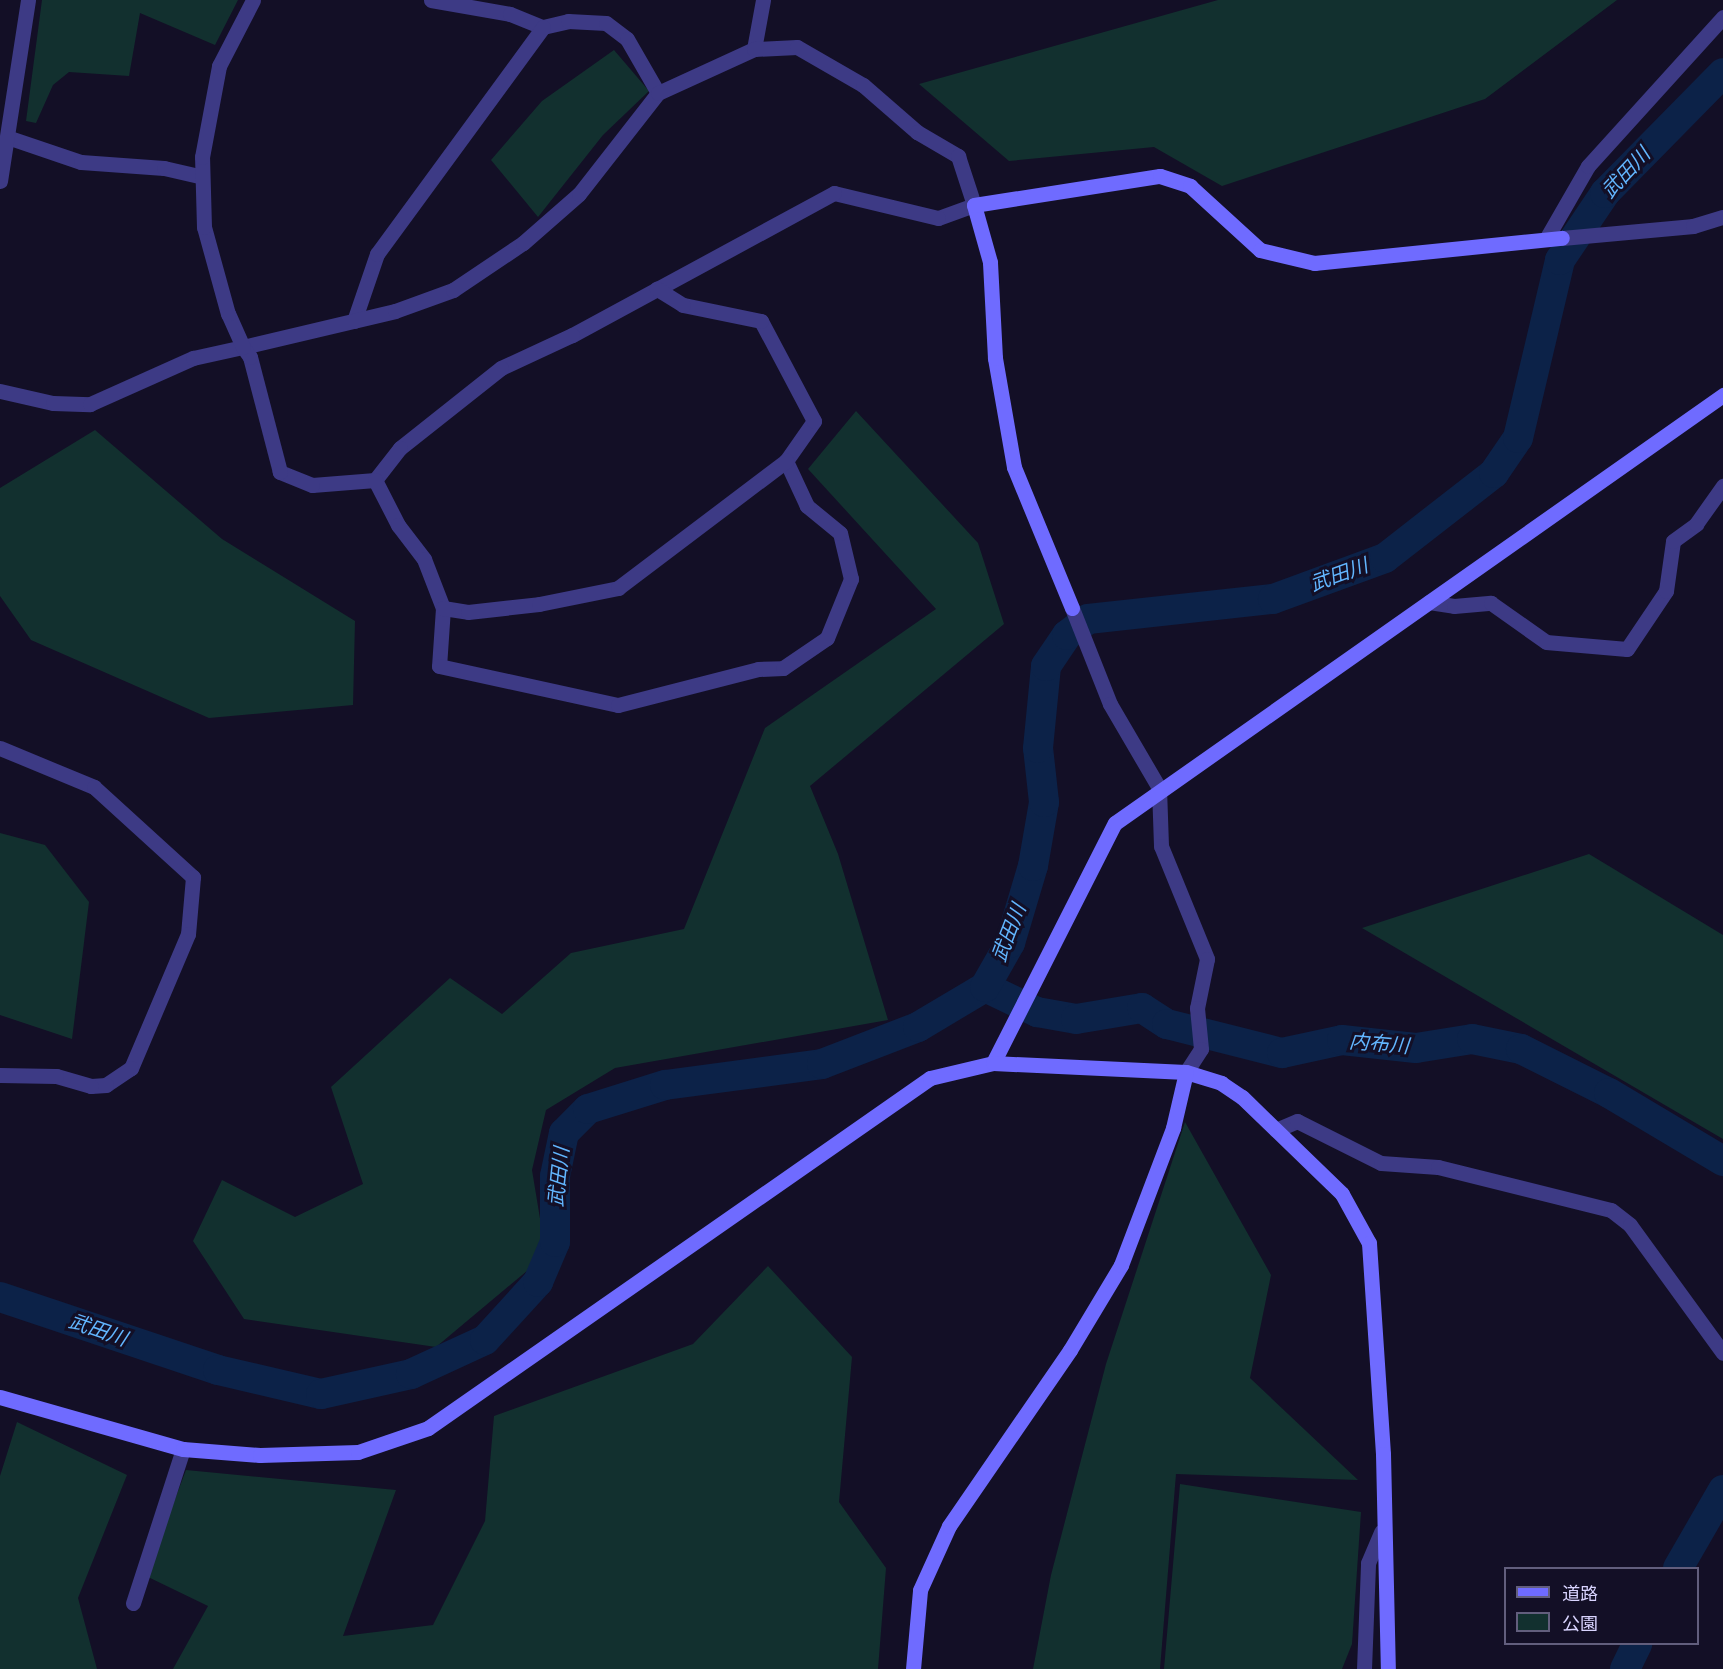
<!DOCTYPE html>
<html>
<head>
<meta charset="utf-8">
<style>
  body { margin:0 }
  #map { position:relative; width:1723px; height:1669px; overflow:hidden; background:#130f26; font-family:"DejaVu Sans","Noto Sans JP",sans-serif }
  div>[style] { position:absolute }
  .green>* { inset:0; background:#12302f }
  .river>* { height:30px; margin:-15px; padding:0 15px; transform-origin:15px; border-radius:15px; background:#0c2248 }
  .street>* { height:15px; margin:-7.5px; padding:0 7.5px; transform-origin:7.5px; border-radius:7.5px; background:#3d3a85 }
  .secondary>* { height:15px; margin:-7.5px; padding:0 7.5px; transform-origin:7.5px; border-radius:7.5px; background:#6f6bff }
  span { translate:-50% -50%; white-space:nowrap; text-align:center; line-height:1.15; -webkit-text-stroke:6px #130f26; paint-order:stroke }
  .water-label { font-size:20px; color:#62b6ff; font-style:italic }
  .legend { position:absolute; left:1504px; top:1567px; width:195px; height:78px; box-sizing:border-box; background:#130f26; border:2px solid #625e7d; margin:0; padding:8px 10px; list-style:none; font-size:18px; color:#d9d4ff }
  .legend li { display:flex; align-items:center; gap:12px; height:30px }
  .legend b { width:30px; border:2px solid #625e7d }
</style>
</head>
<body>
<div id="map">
  <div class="green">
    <i style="clip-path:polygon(42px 0,238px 0,215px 45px,140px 13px,129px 76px,69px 72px,53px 85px,36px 123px,26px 121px)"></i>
    <i style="clip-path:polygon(1218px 0,1617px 0,1485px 99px,1222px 186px,1154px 147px,1009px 161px,919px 84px)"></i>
    <i style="clip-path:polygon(614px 50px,649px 91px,603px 135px,538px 217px,491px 160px,542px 101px)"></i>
    <i style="clip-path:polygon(856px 411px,978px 543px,1004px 624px,810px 786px,838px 854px,888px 1020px,615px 1068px,546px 1110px,532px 1170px,546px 1255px,436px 1347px,244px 1319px,193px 1241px,222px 1180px,295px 1217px,363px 1184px,331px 1087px,450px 978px,502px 1014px,571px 953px,684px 929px,765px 728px,936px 609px,808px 469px)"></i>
    <i style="clip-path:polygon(95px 430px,222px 539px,355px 621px,353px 705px,209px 718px,31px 640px,0 596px,0 488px)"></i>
    <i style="clip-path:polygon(0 833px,45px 845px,89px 902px,72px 1039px,0 1015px)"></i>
    <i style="clip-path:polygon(1589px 854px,1723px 935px,1723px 1139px,1362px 928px)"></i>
    <i style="clip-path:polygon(1185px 1122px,1271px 1275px,1250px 1378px,1358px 1480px,1176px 1474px,1160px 1669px,1033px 1669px,1051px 1575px,1106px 1364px)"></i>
    <i style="clip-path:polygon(768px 1266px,852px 1357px,839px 1502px,886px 1568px,878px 1669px,173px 1669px,208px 1606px,146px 1576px,186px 1470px,396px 1490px,343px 1636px,433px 1625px,485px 1521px,494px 1416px,693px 1344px)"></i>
    <i style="clip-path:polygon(17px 1422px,127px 1475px,78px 1598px,97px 1669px,0 1669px,0 1476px)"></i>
    <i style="clip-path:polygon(1180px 1484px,1361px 1512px,1352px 1644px,1342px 1669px,1164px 1669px)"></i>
  </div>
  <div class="river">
    <i style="left:985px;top:987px;width:58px;rotate:25.7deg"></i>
    <i style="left:1037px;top:1012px;width:40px;rotate:10deg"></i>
    <i style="left:1076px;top:1019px;width:67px;rotate:-9.5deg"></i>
    <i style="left:1142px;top:1008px;width:30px;rotate:33deg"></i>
    <i style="left:1167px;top:1024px;width:119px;rotate:14.2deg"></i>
    <i style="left:1282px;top:1053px;width:61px;rotate:-12.2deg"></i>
    <i style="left:1342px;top:1040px;width:74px;rotate:6.2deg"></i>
    <i style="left:1416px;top:1048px;width:57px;rotate:-9.1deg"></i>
    <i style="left:1472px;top:1039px;width:50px;rotate:11.5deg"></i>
    <i style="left:1521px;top:1049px;width:98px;rotate:26.6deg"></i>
    <i style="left:1609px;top:1093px;width:133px;rotate:30.8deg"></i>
    <i style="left:0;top:1297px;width:230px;rotate:18.5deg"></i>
    <i style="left:218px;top:1370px;width:106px;rotate:13.1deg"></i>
    <i style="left:321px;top:1394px;width:92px;rotate:-12.5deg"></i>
    <i style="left:411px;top:1374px;width:81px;rotate:-24.7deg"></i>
    <i style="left:485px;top:1340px;width:79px;rotate:-47.6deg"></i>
    <i style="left:538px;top:1282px;width:43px;rotate:-67deg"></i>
    <i style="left:555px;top:1242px;width:66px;rotate:-90deg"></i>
    <i style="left:555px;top:1176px;width:44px;rotate:-78.2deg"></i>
    <i style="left:564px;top:1133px;width:34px;rotate:-45deg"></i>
    <i style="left:588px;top:1109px;width:81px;rotate:-17.3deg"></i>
    <i style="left:665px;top:1085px;width:158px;rotate:-7.6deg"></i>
    <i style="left:822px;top:1064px;width:103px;rotate:-21.1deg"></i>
    <i style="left:918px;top:1027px;width:78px;rotate:-30.8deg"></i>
    <i style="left:985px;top:987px;width:51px;rotate:-60.4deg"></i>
    <i style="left:1010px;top:943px;width:80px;rotate:-73.4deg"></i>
    <i style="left:1033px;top:866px;width:65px;rotate:-80.2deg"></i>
    <i style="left:1044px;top:802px;width:54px;rotate:-96.3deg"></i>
    <i style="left:1038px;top:748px;width:82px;rotate:-84.4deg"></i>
    <i style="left:1046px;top:666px;width:37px;rotate:-56deg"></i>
    <i style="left:1067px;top:635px;width:26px;rotate:-37deg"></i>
    <i style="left:1088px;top:619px;width:186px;rotate:-6.2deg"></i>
    <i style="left:1273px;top:599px;width:119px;rotate:-20.1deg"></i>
    <i style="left:1385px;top:558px;width:138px;rotate:-37.9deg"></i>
    <i style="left:1494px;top:473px;width:42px;rotate:-55.6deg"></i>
    <i style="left:1518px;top:438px;width:183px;rotate:-76.7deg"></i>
    <i style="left:1560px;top:260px;width:81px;rotate:-56.1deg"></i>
    <i style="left:1605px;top:193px;width:168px;rotate:-45.5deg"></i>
    <i style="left:1678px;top:1568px;width:90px;rotate:-60deg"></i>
    <i style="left:1625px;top:1669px;width:28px;rotate:-64deg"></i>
  </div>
  <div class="street">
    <i style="left:431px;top:0;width:80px;rotate:10deg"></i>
    <i style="left:510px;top:14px;width:35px;rotate:22deg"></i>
    <i style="left:543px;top:27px;width:26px;rotate:-13deg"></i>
    <i style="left:568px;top:21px;width:38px;rotate:3deg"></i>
    <i style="left:606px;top:23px;width:26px;rotate:37deg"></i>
    <i style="left:627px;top:39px;width:62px;rotate:60.1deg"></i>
    <i style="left:754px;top:49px;width:50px;rotate:-79.6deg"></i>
    <i style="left:10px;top:138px;width:75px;rotate:18.7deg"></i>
    <i style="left:81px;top:162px;width:83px;rotate:4.1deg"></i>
    <i style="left:164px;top:168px;width:39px;rotate:13deg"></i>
    <i style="left:0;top:181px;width:183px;rotate:-81.2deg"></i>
    <i style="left:1562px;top:238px;width:132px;rotate:-5.2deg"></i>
    <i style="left:1693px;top:226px;width:31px;rotate:-17deg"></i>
    <i style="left:1546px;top:239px;width:84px;rotate:-60.1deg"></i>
    <i style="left:1588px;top:166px;width:201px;rotate:-47.8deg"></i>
    <i style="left:354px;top:321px;width:71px;rotate:-71.1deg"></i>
    <i style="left:377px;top:254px;width:281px;rotate:-53.8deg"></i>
    <i style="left:0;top:391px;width:54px;rotate:12.8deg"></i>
    <i style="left:53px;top:403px;width:37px;rotate:2deg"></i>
    <i style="left:90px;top:404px;width:113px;rotate:-24.1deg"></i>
    <i style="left:193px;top:358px;width:51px;rotate:-12.4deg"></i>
    <i style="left:243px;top:347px;width:156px;rotate:-13.3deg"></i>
    <i style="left:395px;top:311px;width:62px;rotate:-19.9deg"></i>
    <i style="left:453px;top:290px;width:84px;rotate:-33.9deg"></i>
    <i style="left:523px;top:243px;width:74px;rotate:-41.2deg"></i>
    <i style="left:579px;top:194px;width:128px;rotate:-52deg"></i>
    <i style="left:658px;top:93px;width:106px;rotate:-24.6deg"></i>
    <i style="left:754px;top:49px;width:43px;rotate:-2.7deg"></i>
    <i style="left:797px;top:47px;width:76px;rotate:29.9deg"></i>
    <i style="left:863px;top:85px;width:72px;rotate:41deg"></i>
    <i style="left:917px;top:132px;width:48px;rotate:30.3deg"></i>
    <i style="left:958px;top:156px;width:52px;rotate:71.9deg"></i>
    <i style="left:974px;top:205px;width:38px;rotate:160deg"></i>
    <i style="left:938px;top:218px;width:107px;rotate:-166.5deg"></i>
    <i style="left:834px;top:193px;width:298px;rotate:151.5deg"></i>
    <i style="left:572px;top:335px;width:78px;rotate:155.1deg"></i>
    <i style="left:501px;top:368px;width:129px;rotate:141.6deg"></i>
    <i style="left:400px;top:448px;width:41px;rotate:128deg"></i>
    <i style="left:375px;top:480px;width:63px;rotate:175.5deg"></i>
    <i style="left:312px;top:485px;width:35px;rotate:-158deg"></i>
    <i style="left:280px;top:472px;width:119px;rotate:-104.6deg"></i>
    <i style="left:250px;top:357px;width:12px;rotate:-125deg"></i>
    <i style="left:243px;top:347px;width:36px;rotate:-114deg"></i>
    <i style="left:228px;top:314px;width:90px;rotate:-105.4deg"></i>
    <i style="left:204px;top:227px;width:70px;rotate:-91.6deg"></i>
    <i style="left:202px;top:157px;width:93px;rotate:-79.4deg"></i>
    <i style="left:219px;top:66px;width:74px;rotate:-62.7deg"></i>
    <i style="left:375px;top:480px;width:51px;rotate:62.9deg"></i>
    <i style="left:398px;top:525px;width:43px;rotate:52.6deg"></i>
    <i style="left:424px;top:559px;width:53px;rotate:68.8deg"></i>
    <i style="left:443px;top:608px;width:58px;rotate:93.9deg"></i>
    <i style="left:439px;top:666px;width:183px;rotate:12.3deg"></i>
    <i style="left:618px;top:705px;width:145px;rotate:-14.4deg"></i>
    <i style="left:758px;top:669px;width:25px;rotate:-2deg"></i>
    <i style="left:783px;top:668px;width:53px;rotate:-34.3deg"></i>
    <i style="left:827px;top:638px;width:64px;rotate:-67.9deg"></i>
    <i style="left:851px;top:579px;width:47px;rotate:-103.4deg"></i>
    <i style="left:840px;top:533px;width:43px;rotate:-140.7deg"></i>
    <i style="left:807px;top:506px;width:50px;rotate:-115deg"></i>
    <i style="left:786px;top:461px;width:49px;rotate:-55deg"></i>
    <i style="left:814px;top:421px;width:113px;rotate:-117.9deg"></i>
    <i style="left:761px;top:321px;width:80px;rotate:-168.4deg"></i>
    <i style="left:683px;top:305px;width:31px;rotate:-148deg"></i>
    <i style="left:1429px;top:602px;width:25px;rotate:9deg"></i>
    <i style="left:1454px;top:606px;width:37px;rotate:-5deg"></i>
    <i style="left:1491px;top:603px;width:67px;rotate:35.3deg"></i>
    <i style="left:1546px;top:642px;width:81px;rotate:4.9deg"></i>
    <i style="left:1627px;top:649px;width:70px;rotate:-56.1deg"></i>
    <i style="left:1666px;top:591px;width:50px;rotate:-82deg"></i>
    <i style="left:1673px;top:541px;width:29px;rotate:-36deg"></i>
    <i style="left:1696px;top:524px;width:47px;rotate:-54.6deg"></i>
    <i style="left:443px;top:608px;width:25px;rotate:9deg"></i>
    <i style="left:468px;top:612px;width:71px;rotate:-6.4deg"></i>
    <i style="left:539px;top:604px;width:81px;rotate:-11.4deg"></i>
    <i style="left:618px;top:588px;width:211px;rotate:-37.1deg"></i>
    <i style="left:1072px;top:608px;width:103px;rotate:68.4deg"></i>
    <i style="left:1110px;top:704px;width:97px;rotate:59.7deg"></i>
    <i style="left:1159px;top:788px;width:58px;rotate:88deg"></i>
    <i style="left:1161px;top:846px;width:122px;rotate:67.8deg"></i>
    <i style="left:1207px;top:959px;width:50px;rotate:101.5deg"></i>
    <i style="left:1197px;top:1008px;width:41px;rotate:84.4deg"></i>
    <i style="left:1201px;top:1049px;width:27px;rotate:123deg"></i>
    <i style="left:0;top:748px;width:102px;rotate:22.5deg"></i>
    <i style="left:94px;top:787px;width:134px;rotate:42.3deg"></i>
    <i style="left:193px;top:877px;width:57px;rotate:95deg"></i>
    <i style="left:188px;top:934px;width:146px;rotate:113deg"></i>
    <i style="left:131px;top:1068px;width:30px;rotate:146deg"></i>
    <i style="left:106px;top:1085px;width:15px;rotate:176deg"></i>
    <i style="left:91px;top:1086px;width:36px;rotate:-164deg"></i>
    <i style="left:56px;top:1076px;width:56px;rotate:-179deg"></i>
    <i style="left:1276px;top:1130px;width:23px;rotate:-23deg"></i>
    <i style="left:1297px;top:1121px;width:94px;rotate:26.6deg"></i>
    <i style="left:1381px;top:1163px;width:57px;rotate:4deg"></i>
    <i style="left:1438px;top:1167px;width:178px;rotate:14deg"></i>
    <i style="left:1611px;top:1210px;width:24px;rotate:38deg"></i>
    <i style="left:1630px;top:1225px;width:158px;rotate:54deg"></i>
    <i style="left:133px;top:1603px;width:162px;rotate:-72deg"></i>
    <i style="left:1364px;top:1669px;width:106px;rotate:-87.8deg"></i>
    <i style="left:1368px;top:1563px;width:34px;rotate:-67deg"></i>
  </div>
  <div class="secondary">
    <i style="left:1072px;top:608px;width:152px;rotate:-112.4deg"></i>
    <i style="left:1014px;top:467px;width:111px;rotate:-99.9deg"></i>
    <i style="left:995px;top:358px;width:96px;rotate:-93deg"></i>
    <i style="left:990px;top:262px;width:59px;rotate:-105.7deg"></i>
    <i style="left:974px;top:205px;width:188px;rotate:-8.9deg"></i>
    <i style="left:1160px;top:176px;width:32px;rotate:18deg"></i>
    <i style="left:1190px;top:186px;width:95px;rotate:42.4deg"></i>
    <i style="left:1260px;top:250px;width:56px;rotate:13.5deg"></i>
    <i style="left:1314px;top:263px;width:249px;rotate:-5.8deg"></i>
    <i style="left:993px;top:1063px;width:269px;rotate:-63.1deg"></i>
    <i style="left:1115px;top:823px;width:744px;rotate:-35.14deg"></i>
    <i style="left:0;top:1397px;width:190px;rotate:15.9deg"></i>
    <i style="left:183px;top:1449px;width:77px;rotate:4.5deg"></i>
    <i style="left:260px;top:1455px;width:98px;rotate:-1.8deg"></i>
    <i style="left:358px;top:1452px;width:74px;rotate:-18.9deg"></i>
    <i style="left:428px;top:1428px;width:612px;rotate:-34.88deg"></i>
    <i style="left:930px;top:1078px;width:65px;rotate:-13.4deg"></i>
    <i style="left:993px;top:1063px;width:193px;rotate:2.7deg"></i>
    <i style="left:1186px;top:1072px;width:37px;rotate:17deg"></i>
    <i style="left:1221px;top:1083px;width:25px;rotate:34deg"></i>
    <i style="left:1242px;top:1097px;width:139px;rotate:44.1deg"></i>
    <i style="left:1342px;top:1194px;width:56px;rotate:61.1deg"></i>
    <i style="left:1369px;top:1243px;width:211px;rotate:86.2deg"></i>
    <i style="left:1383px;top:1454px;width:215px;rotate:88.7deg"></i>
    <i style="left:913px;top:1669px;width:79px;rotate:-84.9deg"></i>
    <i style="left:920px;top:1590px;width:70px;rotate:-65.6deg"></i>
    <i style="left:949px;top:1526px;width:214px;rotate:-55.5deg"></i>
    <i style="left:1070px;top:1350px;width:99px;rotate:-59deg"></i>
    <i style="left:1121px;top:1265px;width:147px;rotate:-69.2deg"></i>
    <i style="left:1173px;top:1128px;width:57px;rotate:-76.9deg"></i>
  </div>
  <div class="water-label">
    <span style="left:1626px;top:173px;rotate:-47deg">武田川</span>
    <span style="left:1339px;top:575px;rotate:-20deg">武田川</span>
    <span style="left:1009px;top:933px;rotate:-69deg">武田川</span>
    <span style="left:1379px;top:1044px;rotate:5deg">内布川</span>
    <span style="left:559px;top:1177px;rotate:-84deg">武田川</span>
    <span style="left:98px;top:1330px;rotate:19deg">武田川</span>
  </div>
  <ul class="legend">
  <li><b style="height:8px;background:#6f6bff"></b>道路</li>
  <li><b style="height:16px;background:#12302f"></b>公園</li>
  </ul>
</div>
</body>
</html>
